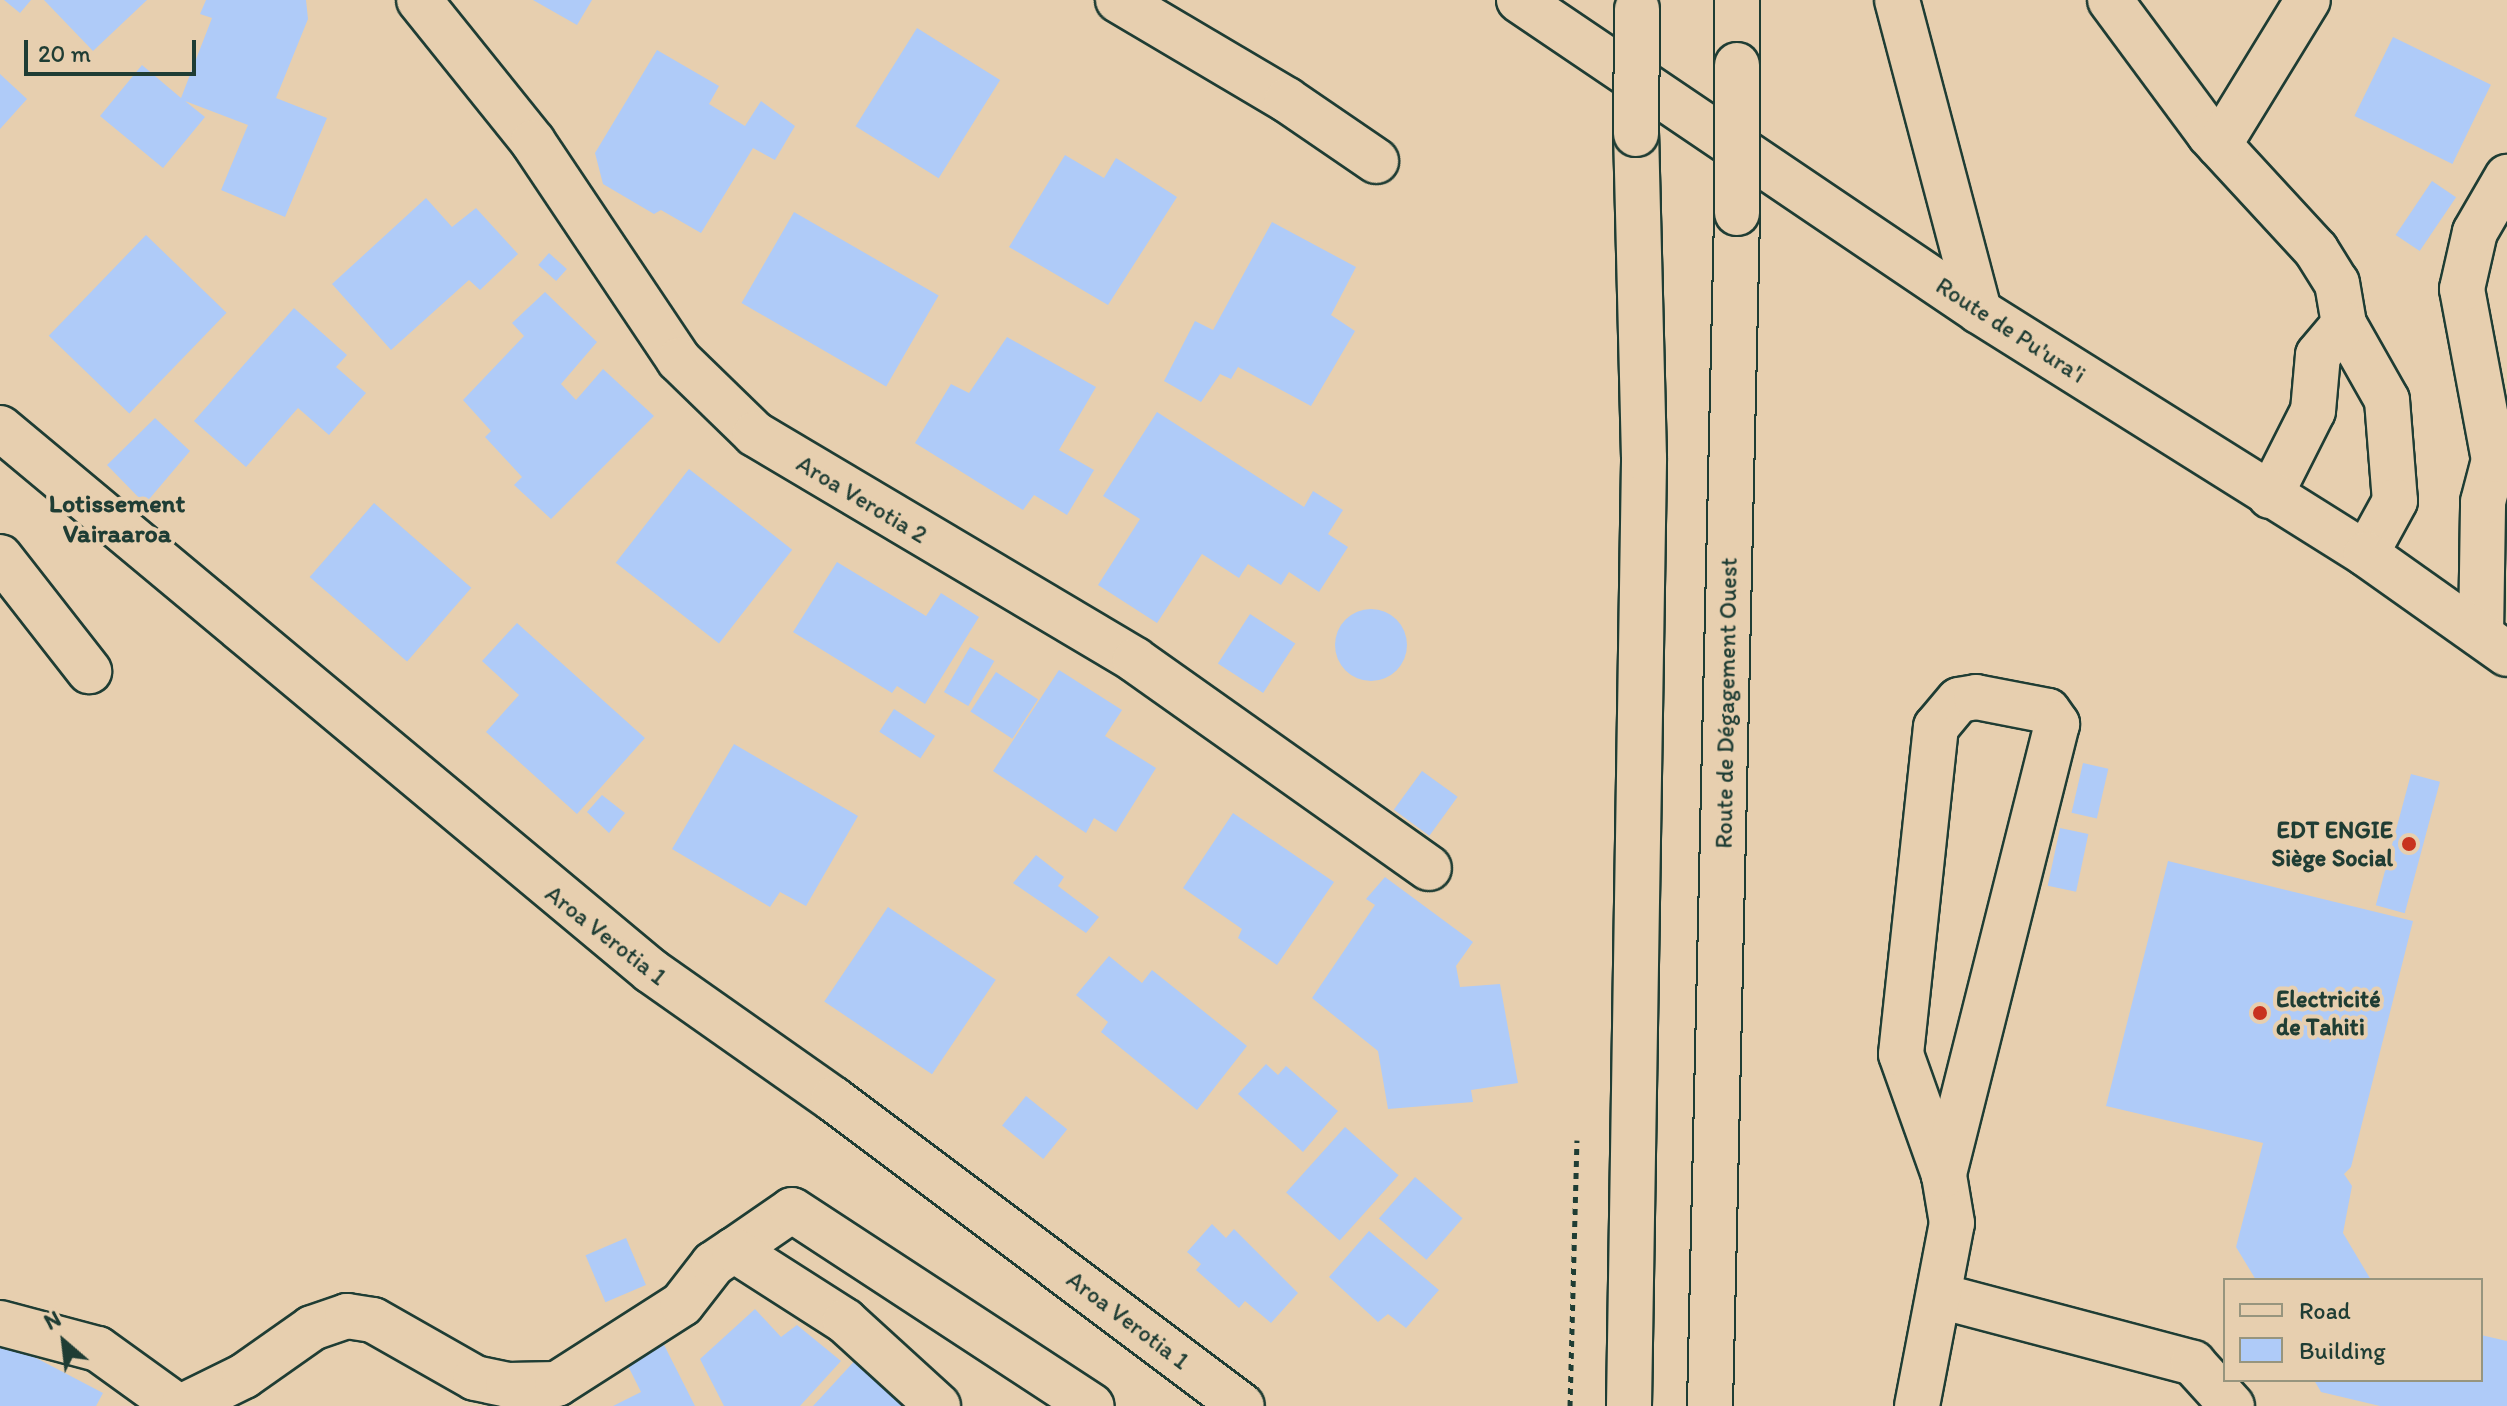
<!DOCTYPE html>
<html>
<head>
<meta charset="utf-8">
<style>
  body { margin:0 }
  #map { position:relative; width:2507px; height:1406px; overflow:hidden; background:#e7cfaf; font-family:Itim,sans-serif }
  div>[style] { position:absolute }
  .building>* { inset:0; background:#afcbf8; transform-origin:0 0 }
  .round { border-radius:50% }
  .path>* { height:5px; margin-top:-2.5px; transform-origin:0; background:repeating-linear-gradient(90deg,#1f3d34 0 6px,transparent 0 12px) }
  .roads { filter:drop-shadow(2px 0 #1f3d34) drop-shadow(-2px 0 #1f3d34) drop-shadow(0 2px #1f3d34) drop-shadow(0 -2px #1f3d34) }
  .minor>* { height:44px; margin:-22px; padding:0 22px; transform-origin:22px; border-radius:22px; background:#e7cfaf }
  .major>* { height:44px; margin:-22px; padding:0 22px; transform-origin:22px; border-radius:22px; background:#e7cfaf }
  .highway>* { height:44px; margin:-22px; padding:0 22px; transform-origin:22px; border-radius:22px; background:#e7cfaf }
  .bridges { filter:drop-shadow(2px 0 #1f3d34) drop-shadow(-2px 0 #1f3d34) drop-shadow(0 2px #1f3d34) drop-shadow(0 -2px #1f3d34) }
  .highway-bridge>* { height:44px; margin:-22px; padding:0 22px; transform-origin:22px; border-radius:22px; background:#e7cfaf }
  .dots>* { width:22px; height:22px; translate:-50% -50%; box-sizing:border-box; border:4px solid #e7cfaf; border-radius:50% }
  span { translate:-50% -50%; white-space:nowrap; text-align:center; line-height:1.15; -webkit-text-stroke:8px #e7cfaf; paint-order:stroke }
  .street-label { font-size:24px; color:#1f3d34 }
  .poi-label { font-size:24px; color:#1f3d34; font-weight:700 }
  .right { translate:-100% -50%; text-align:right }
  .left { translate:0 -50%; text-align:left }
  .neighbourhood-label { font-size:26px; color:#1f3d34; font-weight:700 }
  .legend { position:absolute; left:2223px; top:1278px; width:260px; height:104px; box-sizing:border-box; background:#e7cfaf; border:2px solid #97957e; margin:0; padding:10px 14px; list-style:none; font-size:24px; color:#1f3d34 }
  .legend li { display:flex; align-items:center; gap:16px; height:40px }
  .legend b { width:40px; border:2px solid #97957e }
  .north { position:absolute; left:24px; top:1302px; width:80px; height:80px; -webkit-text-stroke:6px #e7cfaf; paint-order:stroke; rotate:332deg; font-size:22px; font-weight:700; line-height:32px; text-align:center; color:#1f3d34 }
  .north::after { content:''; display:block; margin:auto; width:28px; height:36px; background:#1f3d34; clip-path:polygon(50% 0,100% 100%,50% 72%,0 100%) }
  .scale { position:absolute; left:24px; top:40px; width:172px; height:36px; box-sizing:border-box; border:4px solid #1f3d34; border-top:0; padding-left:10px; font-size:24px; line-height:28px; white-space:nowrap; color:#1f3d34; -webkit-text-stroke:6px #e7cfaf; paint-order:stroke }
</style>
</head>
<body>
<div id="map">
  <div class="building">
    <i style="clip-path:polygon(4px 0,31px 0,20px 13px)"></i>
    <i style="clip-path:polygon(44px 0,147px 0,93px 51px)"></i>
    <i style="clip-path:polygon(206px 0,306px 0,308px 19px,276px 98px,327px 118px,285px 217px,221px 190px,248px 125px,185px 101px,205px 117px,163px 168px,100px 116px,142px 65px,181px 98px,212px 18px,200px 14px)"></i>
    <i style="clip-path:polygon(533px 0,592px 0,577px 25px)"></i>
    <i style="left:917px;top:28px;width:98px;height:116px;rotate:32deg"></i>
    <i style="left:2393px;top:37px;width:109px;height:88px;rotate:26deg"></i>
    <i style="clip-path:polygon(657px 50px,719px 86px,709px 104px,745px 126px,761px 101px,795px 126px,775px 160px,753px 148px,701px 233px,661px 210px,654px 214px,603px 184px,595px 153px)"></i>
    <i style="clip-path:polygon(0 74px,27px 99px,0 129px)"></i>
    <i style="clip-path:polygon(1065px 155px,1104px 178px,1116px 158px,1177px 197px,1108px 305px,1009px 247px)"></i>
    <i style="left:2432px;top:181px;width:29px;height:65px;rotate:34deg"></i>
    <i style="clip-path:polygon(426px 198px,452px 227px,476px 208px,518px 254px,480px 290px,469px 280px,391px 350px,332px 284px)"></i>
    <i style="left:794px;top:212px;width:167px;height:105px;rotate:30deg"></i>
    <i style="clip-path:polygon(1272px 222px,1356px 267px,1331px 315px,1355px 331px,1311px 406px,1238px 367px,1231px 379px,1220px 374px,1201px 402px,1164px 381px,1195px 321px,1213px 330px)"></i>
    <i style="left:146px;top:235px;width:112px;height:140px;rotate:44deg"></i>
    <i style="left:549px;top:253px;width:24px;height:16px;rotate:42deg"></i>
    <i style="clip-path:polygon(545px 292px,597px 342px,561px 384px,576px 400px,603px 369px,654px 416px,551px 519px,514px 485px,522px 477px,485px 437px,491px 431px,463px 400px,524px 336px,512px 323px)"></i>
    <i style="clip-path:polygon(294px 308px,347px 355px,336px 367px,366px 393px,329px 435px,298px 408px,246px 467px,194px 421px)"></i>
    <i style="clip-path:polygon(1007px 337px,1096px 387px,1059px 450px,1094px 470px,1067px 515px,1034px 495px,1023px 510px,915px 443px,951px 384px,969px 393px)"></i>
    <i style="clip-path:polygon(1157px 412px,1304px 507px,1313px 491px,1343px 510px,1328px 534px,1348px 547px,1319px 592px,1289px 572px,1281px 585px,1248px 564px,1239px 578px,1202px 554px,1157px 623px,1098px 585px,1140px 519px,1103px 496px)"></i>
    <i style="clip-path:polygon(155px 418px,190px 451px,145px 504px,107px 465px)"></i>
    <i style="left:689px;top:469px;width:131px;height:119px;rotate:38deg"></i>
    <i style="left:374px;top:503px;width:129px;height:98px;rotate:41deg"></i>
    <i style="clip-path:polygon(837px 562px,926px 616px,941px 593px,979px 617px,925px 704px,897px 686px,892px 693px,793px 632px)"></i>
    <i class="round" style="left:1335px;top:609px;width:72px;height:72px"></i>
    <i style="left:1250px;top:614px;width:54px;height:59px;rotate:33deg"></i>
    <i style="clip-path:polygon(517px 623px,645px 738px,577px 814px,486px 732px,519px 695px,482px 661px)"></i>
    <i style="left:970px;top:647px;width:28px;height:52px;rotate:30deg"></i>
    <i style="clip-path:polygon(1059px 670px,1122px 710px,1105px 736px,1156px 768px,1116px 832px,1094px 818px,1086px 833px,993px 771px)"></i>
    <i style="left:996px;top:672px;width:50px;height:47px;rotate:33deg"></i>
    <i style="left:894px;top:709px;width:49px;height:27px;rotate:33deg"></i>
    <i style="clip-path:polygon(734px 744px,858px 816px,806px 906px,780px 892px,770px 907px,672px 849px)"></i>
    <i style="left:2083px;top:763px;width:26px;height:51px;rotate:13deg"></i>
    <i style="left:1422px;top:771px;width:44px;height:48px;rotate:36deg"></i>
    <i style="left:2411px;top:774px;width:30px;height:136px;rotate:15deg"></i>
    <i style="clip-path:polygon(602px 795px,625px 813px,609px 833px,587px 812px)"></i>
    <i style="clip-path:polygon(1233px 813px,1334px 882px,1277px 965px,1238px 938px,1242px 929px,1183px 888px)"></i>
    <i style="left:2060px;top:828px;width:29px;height:59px;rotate:12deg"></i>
    <i style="clip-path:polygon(1036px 855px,1064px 877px,1058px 886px,1099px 917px,1086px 933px,1013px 883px)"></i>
    <i style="clip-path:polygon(2168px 861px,2413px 921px,2351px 1167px,2344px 1174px,2352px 1186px,2343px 1233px,2371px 1280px,2256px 1280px,2236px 1247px,2263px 1143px,2106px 1106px)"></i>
    <i style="clip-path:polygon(1385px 877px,1473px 942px,1456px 966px,1460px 987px,1500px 984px,1518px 1083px,1471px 1090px,1473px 1102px,1388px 1109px,1378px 1051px,1312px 998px,1375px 905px,1366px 899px)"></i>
    <i style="left:888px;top:907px;width:130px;height:114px;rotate:34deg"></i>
    <i style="clip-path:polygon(1109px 956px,1142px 983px,1152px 970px,1247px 1046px,1197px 1110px,1101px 1032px,1108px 1022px,1076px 995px)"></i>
    <i style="clip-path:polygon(1266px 1064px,1278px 1075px,1286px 1066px,1338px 1111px,1303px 1152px,1238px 1094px)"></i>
    <i style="left:1026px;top:1096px;width:53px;height:38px;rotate:39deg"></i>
    <i style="left:1345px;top:1127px;width:72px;height:88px;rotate:42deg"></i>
    <i style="left:1415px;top:1177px;width:63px;height:55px;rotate:41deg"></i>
    <i style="clip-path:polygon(1212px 1224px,1226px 1238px,1234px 1229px,1298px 1293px,1271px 1323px,1245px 1301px,1239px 1308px,1196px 1270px,1201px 1264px,1187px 1252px)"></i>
    <i style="clip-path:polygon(1369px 1231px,1439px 1290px,1406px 1328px,1388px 1314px,1378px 1322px,1329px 1277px)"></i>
    <i style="left:626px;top:1238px;width:51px;height:44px;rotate:67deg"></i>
    <i style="clip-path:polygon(755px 1309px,781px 1337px,797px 1325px,841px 1361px,800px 1406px,724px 1406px,700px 1359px)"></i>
    <i style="clip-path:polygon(659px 1335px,695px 1406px,613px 1406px,641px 1392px,622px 1354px)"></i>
    <i style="clip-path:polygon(2481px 1335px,2507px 1341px,2507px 1406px,2380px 1406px,2321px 1392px,2314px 1380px,2481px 1380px)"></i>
    <i style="clip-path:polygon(0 1339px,103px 1393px,96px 1406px,0 1406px)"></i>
    <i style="clip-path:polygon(860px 1355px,907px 1399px,901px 1406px,813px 1406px)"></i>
  </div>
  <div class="path">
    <i style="left:1570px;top:1406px;width:266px;rotate:-88.5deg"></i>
  </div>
  <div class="roads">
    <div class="minor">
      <i style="left:419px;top:0;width:182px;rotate:51.2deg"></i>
      <i style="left:533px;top:142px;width:262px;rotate:56.2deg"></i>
      <i style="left:679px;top:360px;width:106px;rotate:44.2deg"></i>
      <i style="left:755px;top:434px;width:442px;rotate:30.7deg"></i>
      <i style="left:1135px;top:660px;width:360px;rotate:35.3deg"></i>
      <i style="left:1118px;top:0;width:196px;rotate:30.6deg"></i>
      <i style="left:1287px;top:100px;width:108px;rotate:34.4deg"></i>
      <i style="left:2110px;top:0;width:167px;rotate:53.5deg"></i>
      <i style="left:2209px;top:134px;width:158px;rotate:47.3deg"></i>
      <i style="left:2316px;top:250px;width:39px;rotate:58deg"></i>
      <i style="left:2337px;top:283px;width:42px;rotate:80.3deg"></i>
      <i style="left:2344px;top:324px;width:87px;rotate:60.5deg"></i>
      <i style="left:2387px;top:400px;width:101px;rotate:85.5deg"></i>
      <i style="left:2395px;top:501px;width:60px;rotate:118.7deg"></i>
      <i style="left:2219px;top:145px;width:170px;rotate:-58.5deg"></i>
      <i style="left:0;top:428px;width:848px;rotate:39.83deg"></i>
      <i style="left:651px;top:971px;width:223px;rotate:35.1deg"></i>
      <i style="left:833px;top:1099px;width:511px;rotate:36.89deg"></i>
      <i style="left:2270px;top:496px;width:95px;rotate:-63.2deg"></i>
      <i style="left:2313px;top:411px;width:56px;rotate:-84.9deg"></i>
      <i style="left:2318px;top:355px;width:40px;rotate:-50deg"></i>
      <i style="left:0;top:557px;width:145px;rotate:52deg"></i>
      <i style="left:2481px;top:635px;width:133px;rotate:-89.1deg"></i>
      <i style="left:2483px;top:502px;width:43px;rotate:-75.3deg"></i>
      <i style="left:2494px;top:460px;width:174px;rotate:-100.6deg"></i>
      <i style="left:2462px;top:289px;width:58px;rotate:-77.2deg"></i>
      <i style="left:2475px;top:232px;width:64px;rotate:-59.8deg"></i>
      <i style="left:734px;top:1250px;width:70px;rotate:-34.6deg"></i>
      <i style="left:792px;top:1210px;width:358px;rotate:33.2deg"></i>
      <i style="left:1940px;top:1296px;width:262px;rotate:14.8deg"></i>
      <i style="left:2193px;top:1363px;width:58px;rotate:47.8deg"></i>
      <i style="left:0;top:1323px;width:101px;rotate:14.9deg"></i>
      <i style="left:98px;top:1349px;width:97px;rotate:35.8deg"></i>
      <i style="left:183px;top:1406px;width:68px;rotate:-26.2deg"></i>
      <i style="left:244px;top:1376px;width:83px;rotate:-35.2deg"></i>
      <i style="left:312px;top:1328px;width:37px;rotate:-19deg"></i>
      <i style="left:347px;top:1316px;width:26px;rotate:9deg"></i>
      <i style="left:373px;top:1320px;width:117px;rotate:29.6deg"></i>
      <i style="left:475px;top:1378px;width:34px;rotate:12deg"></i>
      <i style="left:508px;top:1385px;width:49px;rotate:-1.2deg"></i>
      <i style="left:557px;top:1384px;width:148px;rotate:-32.6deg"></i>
      <i style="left:682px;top:1304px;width:51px;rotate:-52.2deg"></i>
      <i style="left:713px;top:1264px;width:25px;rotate:-34deg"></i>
      <i style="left:734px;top:1250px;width:132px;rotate:32.6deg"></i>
      <i style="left:845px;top:1321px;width:126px;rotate:42.4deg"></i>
      <i style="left:1917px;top:1406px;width:186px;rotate:-79.2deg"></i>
      <i style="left:1952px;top:1223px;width:49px;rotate:-99.5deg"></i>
      <i style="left:1944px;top:1175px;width:128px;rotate:-109.6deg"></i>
      <i style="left:1901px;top:1054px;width:329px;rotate:-83.9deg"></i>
      <i style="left:1936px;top:727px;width:35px;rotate:-50deg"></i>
      <i style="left:1959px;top:700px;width:17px;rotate:-10deg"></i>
      <i style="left:1976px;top:697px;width:73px;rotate:11deg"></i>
      <i style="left:2048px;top:711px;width:16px;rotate:55deg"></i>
      <i style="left:2057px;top:724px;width:465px;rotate:104.1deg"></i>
    </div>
    <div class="major">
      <i style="left:1519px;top:0;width:555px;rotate:34.06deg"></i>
      <i style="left:1979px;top:311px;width:457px;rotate:32.1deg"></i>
      <i style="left:2366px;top:554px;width:173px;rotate:35.3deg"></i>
    </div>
    <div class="highway">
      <i style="left:1737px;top:0;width:65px;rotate:90deg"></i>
      <i style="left:1897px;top:0;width:322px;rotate:75.2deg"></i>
      <i style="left:1629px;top:1406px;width:948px;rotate:-89.09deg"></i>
      <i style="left:1644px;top:458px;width:324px;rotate:-91.4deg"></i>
      <i style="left:1710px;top:1406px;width:1193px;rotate:-88.7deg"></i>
    </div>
  </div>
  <div class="bridges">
    <div class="highway-bridge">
      <i style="left:1636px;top:134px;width:125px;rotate:-89.5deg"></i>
      <i style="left:1737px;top:213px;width:148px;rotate:-90deg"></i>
    </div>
  </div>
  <div class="dots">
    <i style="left:2409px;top:844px;background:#c8321e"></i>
    <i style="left:2260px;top:1013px;background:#c8321e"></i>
  </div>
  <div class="street-label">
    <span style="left:2011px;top:330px;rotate:33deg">Route de Pu'ura'i</span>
    <span style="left:862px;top:499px;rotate:31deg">Aroa Verotia 2</span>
    <span style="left:1726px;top:703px;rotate:-89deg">Route de Dégagement Ouest</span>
    <span style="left:606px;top:935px;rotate:38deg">Aroa Verotia 1</span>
    <span style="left:1128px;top:1320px;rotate:37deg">Aroa Verotia 1</span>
  </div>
  <div class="poi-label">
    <span class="right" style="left:2393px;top:844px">EDT ENGIE<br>Siège Social</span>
    <span class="left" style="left:2276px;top:1013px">Electricité<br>de Tahiti</span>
  </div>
  <div class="neighbourhood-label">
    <span style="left:117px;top:519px">Lotissement<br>Vairaaroa</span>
  </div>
  <ul class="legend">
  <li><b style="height:10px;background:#e7cfaf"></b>Road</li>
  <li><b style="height:22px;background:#afcbf8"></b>Building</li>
  </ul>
  <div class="north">N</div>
  <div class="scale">20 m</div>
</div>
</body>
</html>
